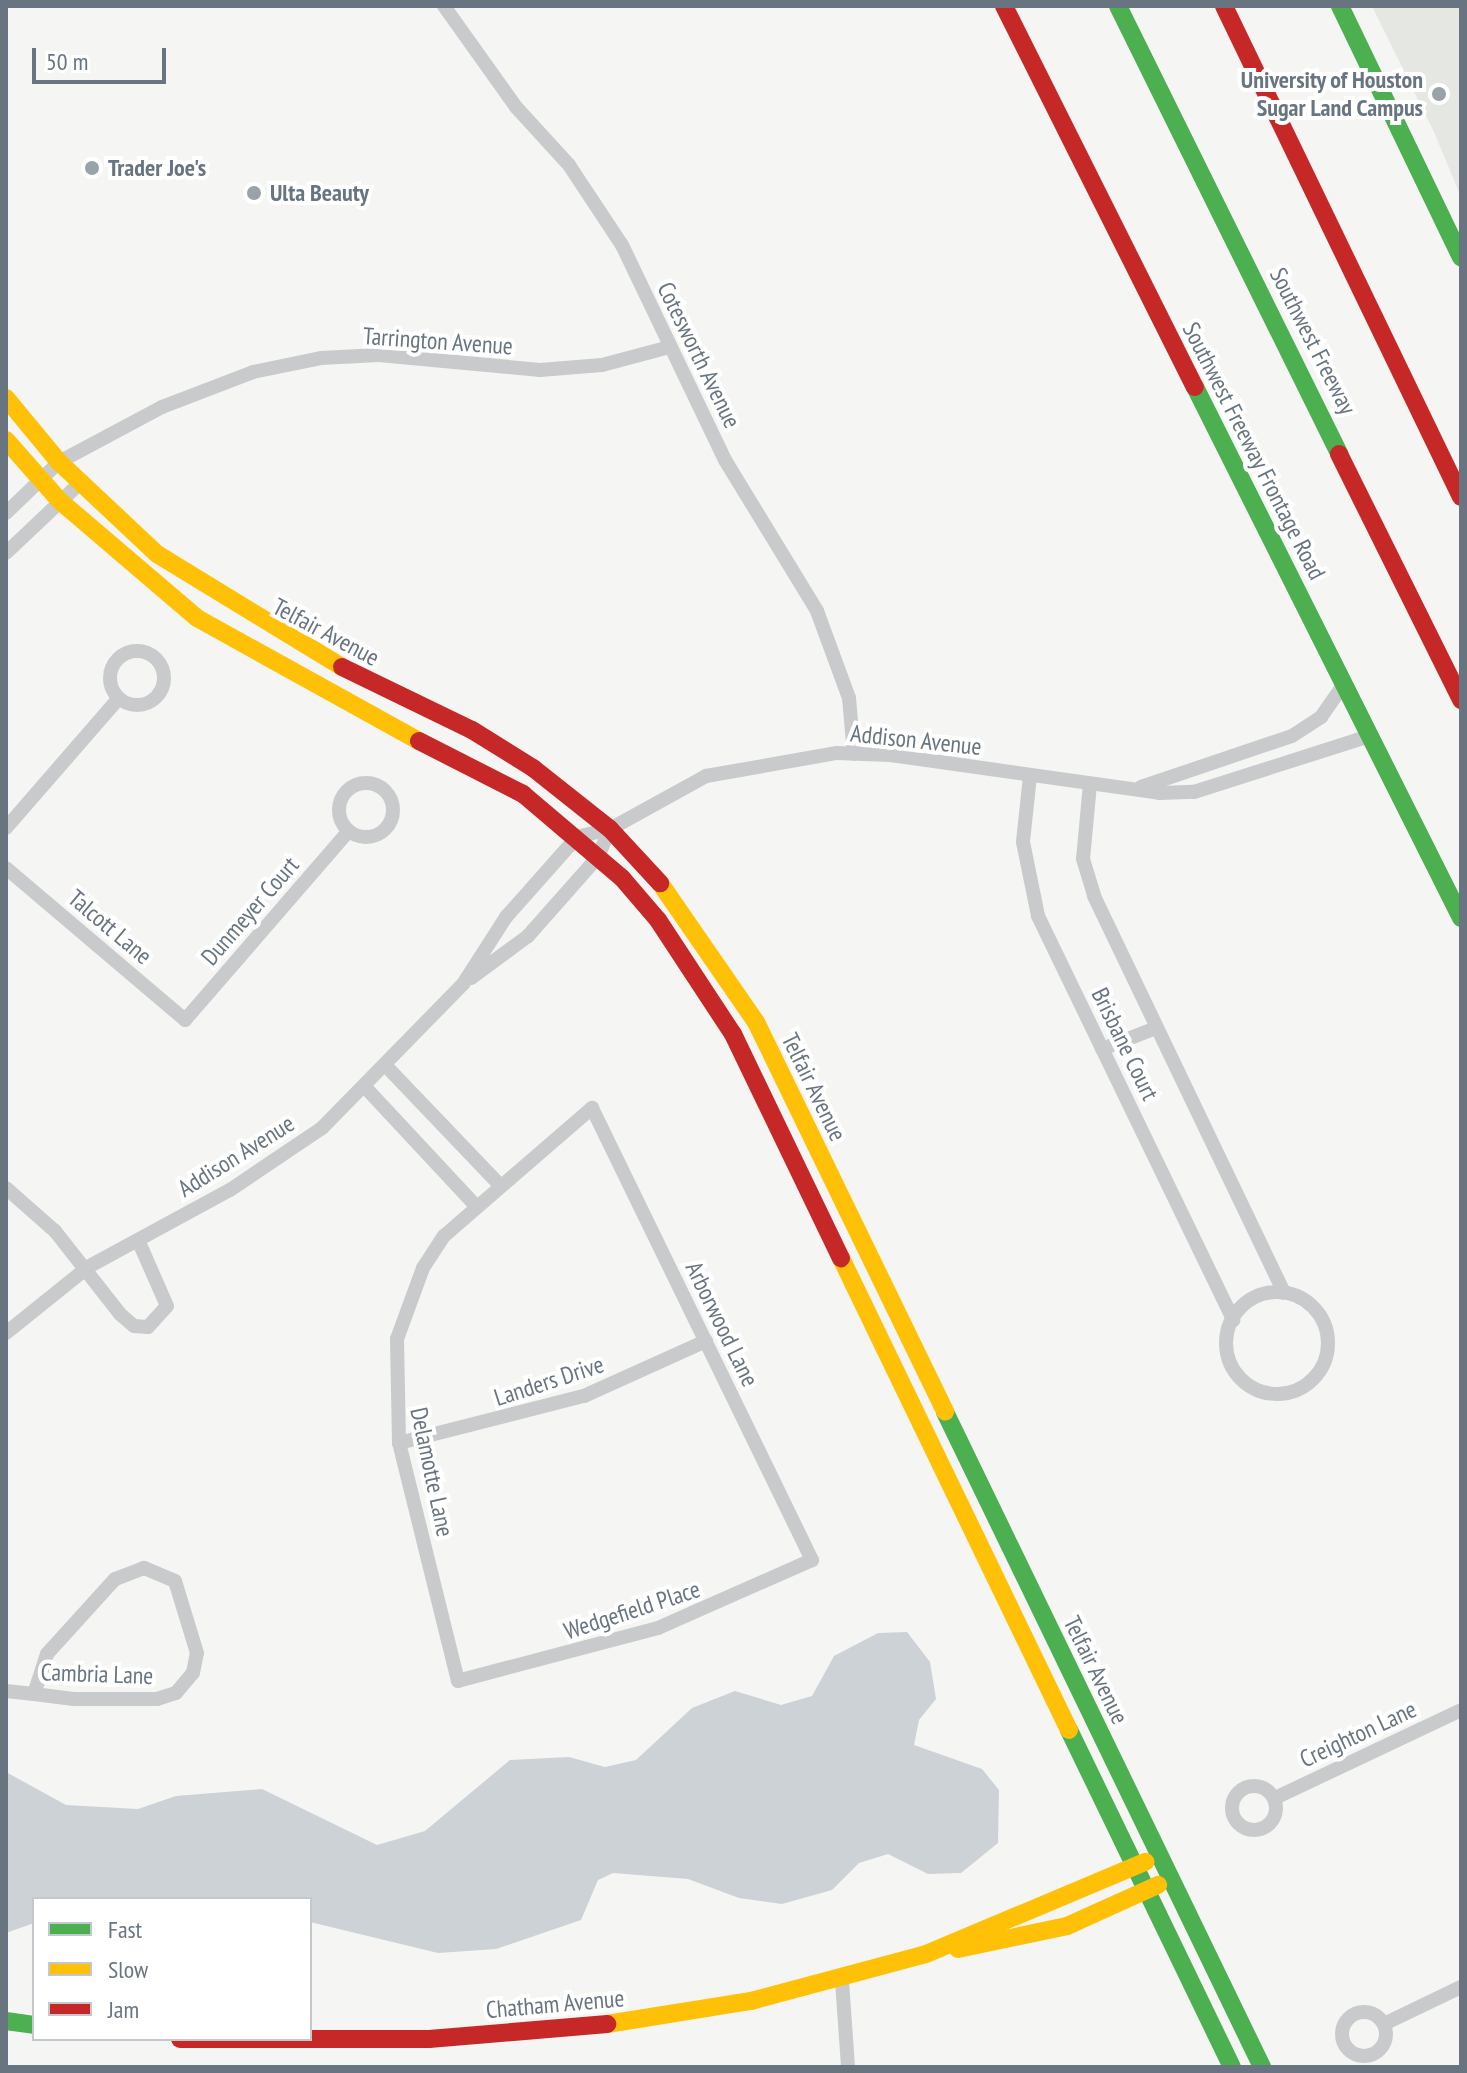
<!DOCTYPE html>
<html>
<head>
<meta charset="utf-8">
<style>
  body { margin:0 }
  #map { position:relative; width:1467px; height:2073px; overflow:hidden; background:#f5f5f4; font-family:"PT Sans Narrow",sans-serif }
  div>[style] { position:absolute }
  .green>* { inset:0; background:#e4e7e2 }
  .water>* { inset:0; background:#ccd2d5 }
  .street>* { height:14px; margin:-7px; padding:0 7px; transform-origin:7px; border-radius:7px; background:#c9cacb }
  .street>.ring { margin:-7px; padding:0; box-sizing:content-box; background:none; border:14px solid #c9cacb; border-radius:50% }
  .fast>* { height:18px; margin:-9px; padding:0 9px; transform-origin:9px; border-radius:9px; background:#4caf50 }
  .slow>* { height:18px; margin:-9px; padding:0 9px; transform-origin:9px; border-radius:9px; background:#ffc107 }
  .jam>* { height:18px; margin:-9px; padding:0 9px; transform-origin:9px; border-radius:9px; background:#c62828 }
  .dots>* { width:22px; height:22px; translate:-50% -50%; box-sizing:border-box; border:4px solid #fff; border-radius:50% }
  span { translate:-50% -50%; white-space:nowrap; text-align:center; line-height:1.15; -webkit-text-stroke:8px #fff; paint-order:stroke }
  .poi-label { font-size:24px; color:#687580; font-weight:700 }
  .right { translate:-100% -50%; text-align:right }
  .left { translate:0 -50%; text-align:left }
  .street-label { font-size:24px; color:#687580 }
  .frame { position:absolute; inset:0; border:8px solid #687580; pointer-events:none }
  .legend { position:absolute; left:32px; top:1897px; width:280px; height:144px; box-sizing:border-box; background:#fff; border:2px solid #c3c8cc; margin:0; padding:10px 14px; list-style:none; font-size:24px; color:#687580 }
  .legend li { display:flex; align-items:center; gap:16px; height:40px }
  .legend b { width:40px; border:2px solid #c3c8cc }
  .scale { position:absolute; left:32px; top:48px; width:134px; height:36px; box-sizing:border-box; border:4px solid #687580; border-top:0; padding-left:10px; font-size:24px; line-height:28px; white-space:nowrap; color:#687580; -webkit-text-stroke:6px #fff; paint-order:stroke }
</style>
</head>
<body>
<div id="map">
  <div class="green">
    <i style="clip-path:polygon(1372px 6px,1461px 6px,1461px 197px,1434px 132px)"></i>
  </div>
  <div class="water">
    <i style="clip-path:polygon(907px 1632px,930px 1662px,936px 1699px,919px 1720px,914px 1745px,982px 1769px,999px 1790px,998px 1843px,961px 1873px,928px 1874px,888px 1854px,859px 1863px,832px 1890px,782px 1904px,739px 1898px,688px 1879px,613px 1873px,598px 1880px,581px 1920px,496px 1949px,438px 1953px,310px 1922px,310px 1899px,34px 1899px,34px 1923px,6px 1933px,6px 1772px,66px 1805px,138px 1809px,176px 1796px,262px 1789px,377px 1845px,425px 1831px,510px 1760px,569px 1757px,605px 1767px,636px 1760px,692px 1708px,735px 1691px,781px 1705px,812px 1696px,834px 1656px,878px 1633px)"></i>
  </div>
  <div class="street">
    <i style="left:444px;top:6px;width:124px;rotate:54.5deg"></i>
    <i style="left:516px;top:107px;width:79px;rotate:47.6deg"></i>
    <i style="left:569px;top:165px;width:96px;rotate:56.5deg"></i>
    <i style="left:622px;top:245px;width:238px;rotate:64.4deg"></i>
    <i style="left:725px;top:460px;width:177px;rotate:58.6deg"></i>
    <i style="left:817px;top:611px;width:93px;rotate:69.8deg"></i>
    <i style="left:849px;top:698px;width:56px;rotate:84.9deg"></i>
    <i style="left:6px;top:513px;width:74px;rotate:-43.9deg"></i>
    <i style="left:59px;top:462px;width:117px;rotate:-28.1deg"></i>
    <i style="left:162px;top:407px;width:97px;rotate:-21deg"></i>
    <i style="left:253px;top:372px;width:69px;rotate:-11.6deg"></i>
    <i style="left:321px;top:358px;width:58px;rotate:-3deg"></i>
    <i style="left:379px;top:355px;width:162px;rotate:5.3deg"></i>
    <i style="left:540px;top:370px;width:62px;rotate:-4.6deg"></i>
    <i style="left:602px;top:365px;width:69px;rotate:-15deg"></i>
    <i style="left:6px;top:553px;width:102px;rotate:-43.4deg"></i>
    <i class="ring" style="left:110px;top:651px;width:40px;height:40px"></i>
    <i style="left:1030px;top:776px;width:66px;rotate:96.1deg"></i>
    <i style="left:1023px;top:842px;width:76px;rotate:78.5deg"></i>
    <i style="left:1038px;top:916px;width:449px;rotate:64.2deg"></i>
    <i class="ring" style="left:339px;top:783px;width:40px;height:40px"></i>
    <i style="left:1090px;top:784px;width:75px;rotate:95.3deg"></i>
    <i style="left:1083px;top:859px;width:39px;rotate:73deg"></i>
    <i style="left:1094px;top:896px;width:440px;rotate:64.4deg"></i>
    <i style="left:1141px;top:787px;width:159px;rotate:-18.7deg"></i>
    <i style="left:1292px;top:736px;width:35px;rotate:-33deg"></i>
    <i style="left:1321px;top:717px;width:40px;rotate:-55.1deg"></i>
    <i style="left:6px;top:828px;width:172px;rotate:-49deg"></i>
    <i style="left:6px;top:868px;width:235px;rotate:40.3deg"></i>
    <i style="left:185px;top:1020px;width:250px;rotate:-49.1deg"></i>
    <i style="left:471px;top:978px;width:71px;rotate:-36.4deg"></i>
    <i style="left:528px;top:936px;width:106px;rotate:-48.5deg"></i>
    <i style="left:598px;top:857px;width:30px;rotate:-67deg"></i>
    <i style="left:1102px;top:1049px;width:58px;rotate:-21.3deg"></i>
    <i style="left:387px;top:1067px;width:161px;rotate:46.3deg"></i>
    <i style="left:365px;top:1087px;width:160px;rotate:47deg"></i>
    <i style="left:592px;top:1108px;width:503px;rotate:64.05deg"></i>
    <i style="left:812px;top:1560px;width:168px;rotate:156.2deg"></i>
    <i style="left:658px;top:1628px;width:207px;rotate:165.2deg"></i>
    <i style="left:458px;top:1681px;width:245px;rotate:-103.9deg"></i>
    <i style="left:399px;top:1443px;width:104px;rotate:-91.1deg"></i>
    <i style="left:397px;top:1339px;width:76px;rotate:-69.9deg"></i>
    <i style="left:423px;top:1268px;width:38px;rotate:-57deg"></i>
    <i style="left:444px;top:1236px;width:196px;rotate:-40.9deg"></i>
    <i style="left:6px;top:1188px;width:65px;rotate:41.3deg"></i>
    <i style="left:55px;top:1231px;width:105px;rotate:51.9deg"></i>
    <i style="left:120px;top:1314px;width:18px;rotate:41deg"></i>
    <i style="left:134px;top:1326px;width:14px;rotate:4deg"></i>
    <i style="left:148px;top:1327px;width:28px;rotate:-48deg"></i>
    <i style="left:167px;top:1306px;width:72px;rotate:-113.7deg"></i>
    <i class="ring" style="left:1226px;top:1292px;width:88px;height:88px"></i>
    <i style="left:6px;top:1333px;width:105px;rotate:-38.8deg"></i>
    <i style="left:88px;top:1267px;width:162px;rotate:-28.5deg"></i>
    <i style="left:230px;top:1190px;width:111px;rotate:-34deg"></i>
    <i style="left:322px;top:1128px;width:202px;rotate:-45.6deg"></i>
    <i style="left:463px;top:984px;width:80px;rotate:-57.3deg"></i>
    <i style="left:506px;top:917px;width:107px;rotate:-48.4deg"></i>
    <i style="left:577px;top:837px;width:34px;rotate:-14deg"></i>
    <i style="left:610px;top:829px;width:110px;rotate:-28.9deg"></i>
    <i style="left:706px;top:776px;width:133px;rotate:-10deg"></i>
    <i style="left:837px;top:753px;width:53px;rotate:2.2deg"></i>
    <i style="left:890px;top:755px;width:272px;rotate:8deg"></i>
    <i style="left:1159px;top:793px;width:35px;rotate:-2deg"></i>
    <i style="left:1194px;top:792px;width:185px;rotate:-17.7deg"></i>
    <i style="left:399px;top:1443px;width:191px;rotate:-14.3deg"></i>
    <i style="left:584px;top:1396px;width:134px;rotate:-24.3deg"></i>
    <i style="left:6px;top:1691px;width:28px;rotate:6deg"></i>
    <i style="left:34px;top:1694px;width:40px;rotate:7.1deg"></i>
    <i style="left:74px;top:1699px;width:83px"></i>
    <i style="left:157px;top:1699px;width:20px;rotate:-18deg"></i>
    <i style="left:176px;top:1693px;width:26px;rotate:-50deg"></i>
    <i style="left:193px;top:1673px;width:20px;rotate:-79deg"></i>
    <i style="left:197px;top:1653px;width:75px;rotate:-107deg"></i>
    <i style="left:175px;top:1581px;width:34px;rotate:-157deg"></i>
    <i style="left:144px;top:1568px;width:31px;rotate:159deg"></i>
    <i style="left:115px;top:1579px;width:101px;rotate:132.2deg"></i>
    <i style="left:47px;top:1654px;width:42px;rotate:108deg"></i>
    <i class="ring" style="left:1232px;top:1786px;width:30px;height:30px"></i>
    <i style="left:1275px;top:1798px;width:206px;rotate:-25.3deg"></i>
    <i style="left:842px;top:1981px;width:86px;rotate:86deg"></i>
    <i class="ring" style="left:1342px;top:2012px;width:30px;height:30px"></i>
    <i style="left:1384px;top:2024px;width:85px;rotate:-25.7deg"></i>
  </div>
  <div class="fast">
    <i style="left:1118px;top:6px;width:500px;rotate:63.7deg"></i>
    <i style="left:1340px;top:6px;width:279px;rotate:64.3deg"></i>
    <i style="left:1195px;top:387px;width:594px;rotate:63.39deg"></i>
    <i style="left:945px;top:1412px;width:728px;rotate:64.17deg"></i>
    <i style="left:1069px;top:1730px;width:374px;rotate:64.2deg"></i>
    <i style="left:6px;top:2021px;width:28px;rotate:8deg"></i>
  </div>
  <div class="slow">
    <i style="left:6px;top:398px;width:83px;rotate:50.4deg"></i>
    <i style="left:59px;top:462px;width:134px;rotate:43.2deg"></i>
    <i style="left:157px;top:554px;width:217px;rotate:31.4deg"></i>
    <i style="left:6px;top:440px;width:81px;rotate:48.5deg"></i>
    <i style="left:60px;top:501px;width:180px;rotate:40.5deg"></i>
    <i style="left:197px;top:618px;width:254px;rotate:29deg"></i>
    <i style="left:660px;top:883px;width:169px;rotate:55.4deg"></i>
    <i style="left:756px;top:1022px;width:433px;rotate:64.1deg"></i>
    <i style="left:841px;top:1258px;width:524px;rotate:64.22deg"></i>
    <i style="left:958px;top:1949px;width:111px;rotate:-11.9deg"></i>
    <i style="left:1067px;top:1926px;width:100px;rotate:-24.3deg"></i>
    <i style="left:607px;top:2024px;width:146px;rotate:-9.1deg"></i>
    <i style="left:751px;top:2001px;width:181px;rotate:-15deg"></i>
    <i style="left:926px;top:1954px;width:238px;rotate:-22.8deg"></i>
  </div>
  <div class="jam">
    <i style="left:1004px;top:6px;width:426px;rotate:63.4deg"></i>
    <i style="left:1224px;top:6px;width:545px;rotate:64.23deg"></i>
    <i style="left:1339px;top:454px;width:275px;rotate:63.6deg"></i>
    <i style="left:342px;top:667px;width:144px;rotate:25.9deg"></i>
    <i style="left:472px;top:730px;width:72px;rotate:31.9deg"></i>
    <i style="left:533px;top:768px;width:98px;rotate:38.4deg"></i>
    <i style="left:610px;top:829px;width:74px;rotate:47.2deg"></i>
    <i style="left:419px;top:741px;width:117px;rotate:27deg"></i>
    <i style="left:523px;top:794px;width:130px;rotate:40.3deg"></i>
    <i style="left:622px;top:878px;width:55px;rotate:49.4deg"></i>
    <i style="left:658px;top:920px;width:136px;rotate:56.7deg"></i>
    <i style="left:733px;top:1034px;width:249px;rotate:64.3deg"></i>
    <i style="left:180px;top:2039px;width:249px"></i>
    <i style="left:429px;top:2039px;width:179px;rotate:-4.8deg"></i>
  </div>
  <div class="dots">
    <i style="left:1439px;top:94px;background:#99a2a9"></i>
    <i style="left:92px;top:168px;background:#99a2a9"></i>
    <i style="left:254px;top:193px;background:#99a2a9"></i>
  </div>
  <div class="poi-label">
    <span class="right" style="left:1423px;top:94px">University of Houston<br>Sugar Land Campus</span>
    <span class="left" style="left:108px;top:168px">Trader Joe's</span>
    <span class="left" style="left:270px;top:193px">Ulta Beauty</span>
  </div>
  <div class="street-label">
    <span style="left:438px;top:341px;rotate:4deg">Tarrington Avenue</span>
    <span style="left:1313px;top:341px;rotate:63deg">Southwest Freeway</span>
    <span style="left:699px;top:355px;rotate:64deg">Cotesworth Avenue</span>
    <span style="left:1254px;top:451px;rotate:63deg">Southwest Freeway Frontage Road</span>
    <span style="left:326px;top:632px;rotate:28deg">Telfair Avenue</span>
    <span style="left:916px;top:740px;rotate:6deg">Addison Avenue</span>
    <span style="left:250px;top:911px;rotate:-49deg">Dunmeyer Court</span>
    <span style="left:110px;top:927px;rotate:40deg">Talcott Lane</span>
    <span style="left:1125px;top:1044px;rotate:64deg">Brisbane Court</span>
    <span style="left:814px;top:1087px;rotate:64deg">Telfair Avenue</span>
    <span style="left:236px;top:1156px;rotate:-32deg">Addison Avenue</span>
    <span style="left:722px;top:1324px;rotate:64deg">Arborwood Lane</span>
    <span style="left:549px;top:1381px;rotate:-18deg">Landers Drive</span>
    <span style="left:432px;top:1472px;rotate:78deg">Delamotte Lane</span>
    <span style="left:632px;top:1610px;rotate:-18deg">Wedgefield Place</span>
    <span style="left:1096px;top:1670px;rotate:64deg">Telfair Avenue</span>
    <span style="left:97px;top:1674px;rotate:2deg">Cambria Lane</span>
    <span style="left:1358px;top:1734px;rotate:-25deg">Creighton Lane</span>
    <span style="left:555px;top:2004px;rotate:-5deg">Chatham Avenue</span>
  </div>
  <div class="frame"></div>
  <ul class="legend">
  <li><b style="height:10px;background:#4caf50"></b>Fast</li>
  <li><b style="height:10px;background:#ffc107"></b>Slow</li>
  <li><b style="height:10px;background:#c62828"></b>Jam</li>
  </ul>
  <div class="scale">50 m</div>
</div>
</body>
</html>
